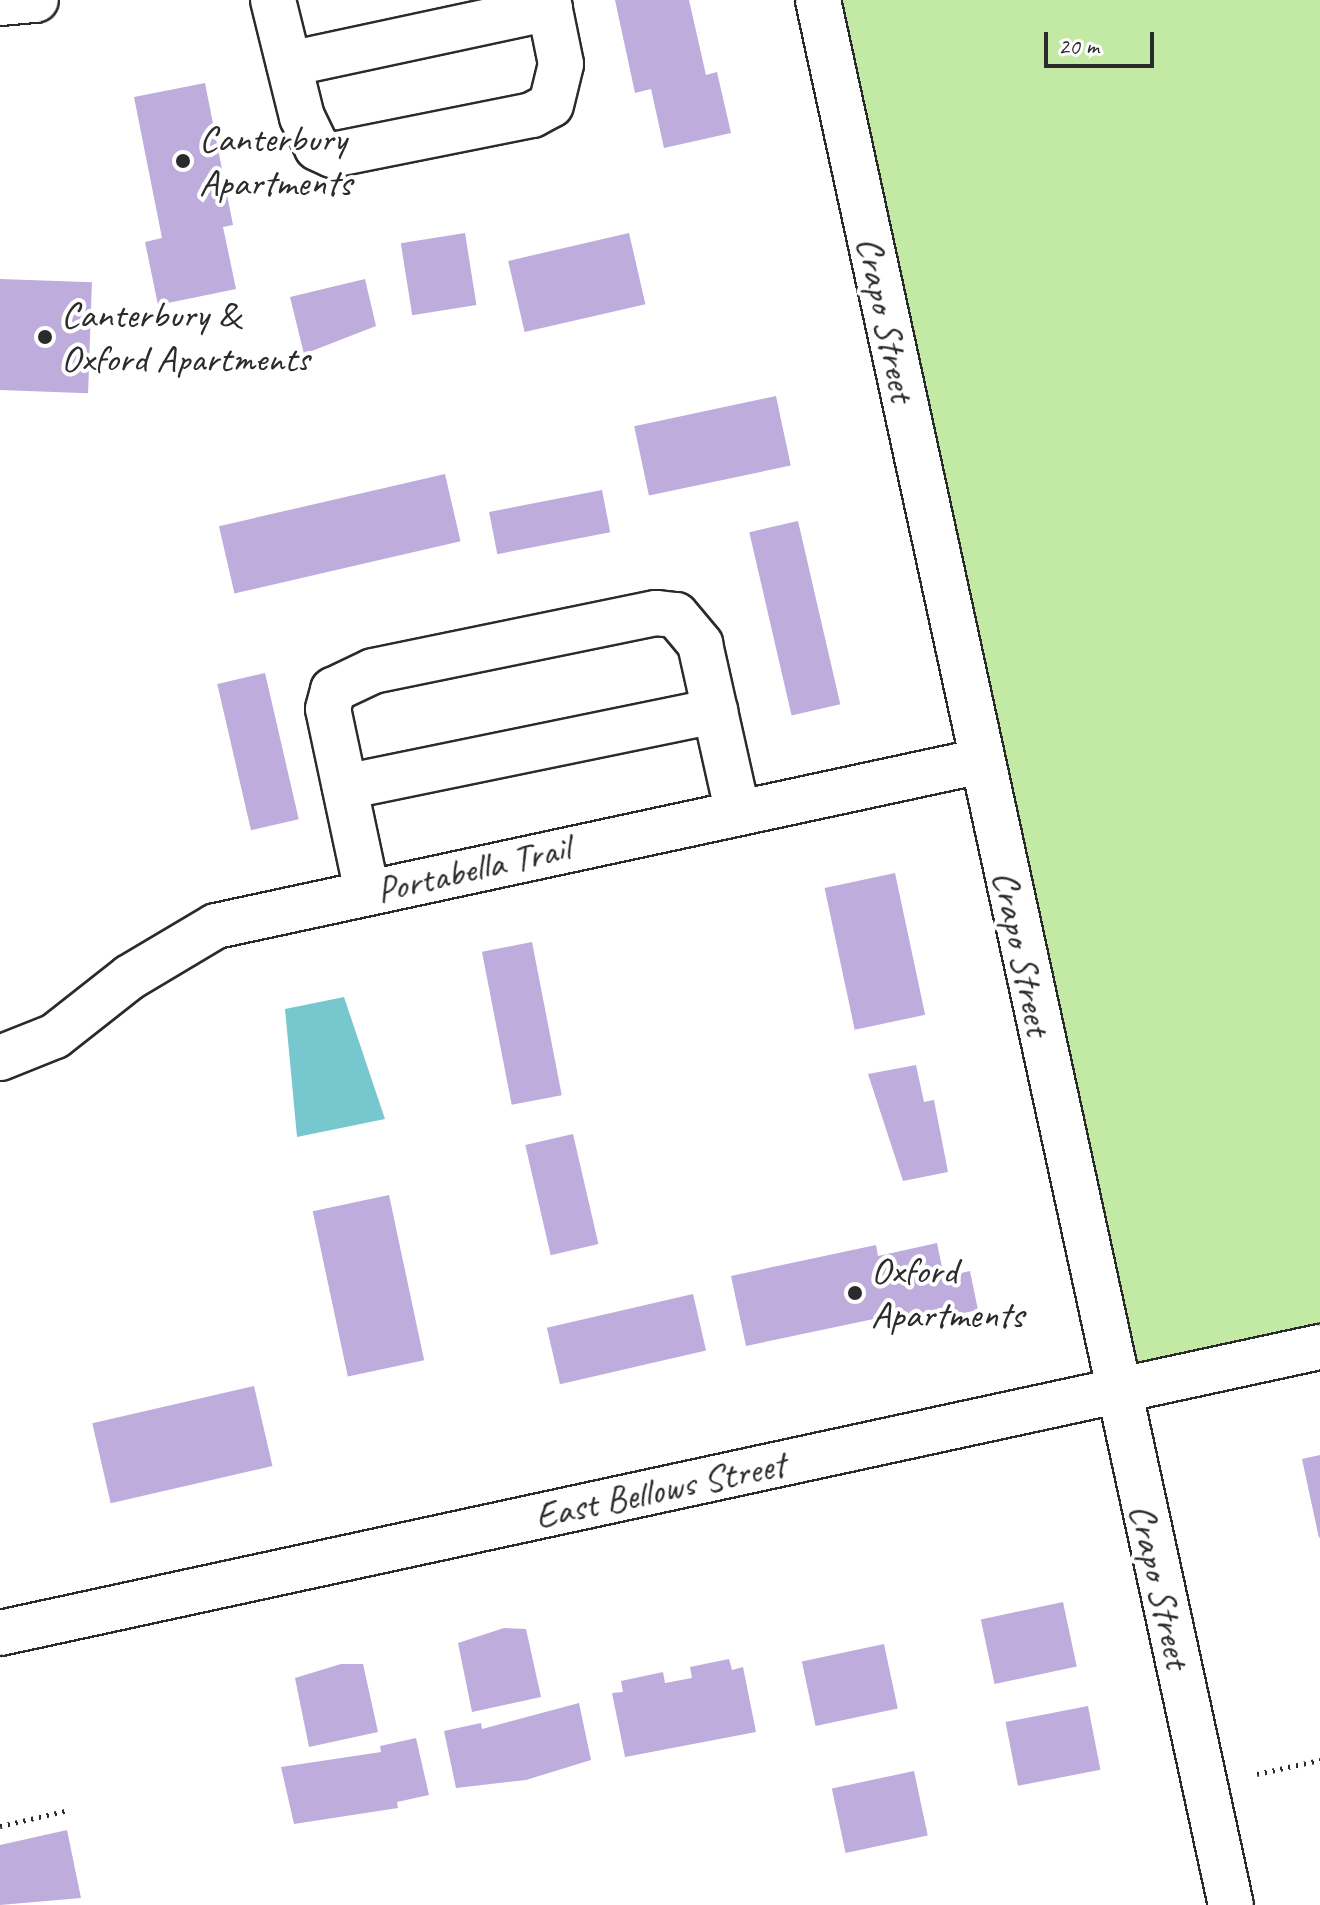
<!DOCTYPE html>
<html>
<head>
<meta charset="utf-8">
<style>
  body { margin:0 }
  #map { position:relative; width:1320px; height:1905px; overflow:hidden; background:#fff; font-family:Caveat,sans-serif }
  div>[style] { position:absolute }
  .green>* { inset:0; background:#c2eaa5 }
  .water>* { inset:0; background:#77c8ce }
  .building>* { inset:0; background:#beacdc; transform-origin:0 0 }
  .path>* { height:5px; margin-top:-2.5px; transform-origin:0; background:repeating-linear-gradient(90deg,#2b2b2b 0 2px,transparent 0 8px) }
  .roads { filter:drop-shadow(2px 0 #2b2b2b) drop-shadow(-2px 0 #2b2b2b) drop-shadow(0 2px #2b2b2b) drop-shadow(0 -2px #2b2b2b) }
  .minor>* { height:44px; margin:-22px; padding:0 22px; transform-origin:22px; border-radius:22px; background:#fff }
  .dots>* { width:22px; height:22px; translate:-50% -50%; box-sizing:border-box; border:4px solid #fff; border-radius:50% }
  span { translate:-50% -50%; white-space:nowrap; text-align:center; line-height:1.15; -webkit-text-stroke:8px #fff; paint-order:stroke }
  .poi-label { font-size:38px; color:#2b2b2b }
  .left { translate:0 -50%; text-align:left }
  .street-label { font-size:38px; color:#2b2b2b }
  .scale { position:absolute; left:1044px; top:32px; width:110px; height:36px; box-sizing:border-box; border:4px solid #2b2b2b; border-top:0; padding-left:10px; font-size:24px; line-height:28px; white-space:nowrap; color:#2b2b2b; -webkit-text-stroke:6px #fff; paint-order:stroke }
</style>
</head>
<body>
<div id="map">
  <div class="green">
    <i style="clip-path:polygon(818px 0,1320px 0,1320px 1347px,1115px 1392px)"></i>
  </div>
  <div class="water">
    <i style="clip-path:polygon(344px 997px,385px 1119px,297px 1137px,285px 1009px)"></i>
  </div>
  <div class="building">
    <i style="clip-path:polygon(615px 0,689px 0,706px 75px,717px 72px,731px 133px,664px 148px,651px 89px,635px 93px)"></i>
    <i style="clip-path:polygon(205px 83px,233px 225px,223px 227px,236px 289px,158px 305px,145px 242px,162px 238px,134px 97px)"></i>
    <i style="left:465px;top:233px;width:73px;height:65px;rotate:81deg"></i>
    <i style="left:629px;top:233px;width:73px;height:124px;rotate:77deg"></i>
    <i style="left:0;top:279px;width:92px;height:111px;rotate:2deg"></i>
    <i style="clip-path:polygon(365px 279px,376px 326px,304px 354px,290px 297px)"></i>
    <i style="left:776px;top:396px;width:71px;height:145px;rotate:78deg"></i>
    <i style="left:445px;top:474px;width:69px;height:232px;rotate:77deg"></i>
    <i style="left:602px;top:490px;width:43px;height:115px;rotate:79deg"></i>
    <i style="left:798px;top:521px;width:188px;height:50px;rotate:77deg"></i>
    <i style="left:265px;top:673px;width:150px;height:49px;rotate:77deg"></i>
    <i style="left:895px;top:873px;width:145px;height:72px;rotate:78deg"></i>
    <i style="left:532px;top:942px;width:156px;height:51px;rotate:79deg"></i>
    <i style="clip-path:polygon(916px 1065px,924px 1102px,934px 1100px,948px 1172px,903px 1181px,868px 1074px)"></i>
    <i style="left:573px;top:1134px;width:113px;height:49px;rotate:77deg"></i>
    <i style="left:389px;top:1195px;width:169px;height:78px;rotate:78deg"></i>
    <i style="clip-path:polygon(937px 1243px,944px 1277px,970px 1271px,978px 1310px,891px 1328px,888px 1316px,746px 1346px,731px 1276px,876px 1245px,878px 1256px)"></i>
    <i style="left:693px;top:1294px;width:58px;height:150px;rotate:77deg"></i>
    <i style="left:254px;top:1386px;width:82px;height:166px;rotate:77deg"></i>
    <i style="clip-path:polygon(1320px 1455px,1320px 1537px,1319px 1538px,1302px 1459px)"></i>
    <i style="left:1063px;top:1602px;width:66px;height:84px;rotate:78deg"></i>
    <i style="clip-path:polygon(504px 1628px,526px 1629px,541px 1697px,472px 1712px,458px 1643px)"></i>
    <i style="left:884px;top:1644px;width:66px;height:84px;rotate:78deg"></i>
    <i style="clip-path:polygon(729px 1659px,732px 1670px,743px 1667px,756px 1732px,625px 1757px,612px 1693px,623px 1692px,621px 1681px,663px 1672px,665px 1683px,692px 1678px,690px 1667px)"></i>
    <i style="clip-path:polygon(341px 1664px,363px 1664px,378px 1732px,309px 1747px,295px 1678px)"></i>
    <i style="clip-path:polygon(579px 1703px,591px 1760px,526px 1780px,456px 1788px,444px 1731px,481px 1723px,482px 1729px)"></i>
    <i style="left:1088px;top:1706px;width:65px;height:84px;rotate:79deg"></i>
    <i style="clip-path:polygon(416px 1738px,429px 1795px,397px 1802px,398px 1808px,294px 1824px,281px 1767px,381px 1752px,380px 1746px)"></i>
    <i style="left:914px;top:1771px;width:66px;height:84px;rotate:78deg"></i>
    <i style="clip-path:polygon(67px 1830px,81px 1898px,0 1905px,0 1845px)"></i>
  </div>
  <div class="path">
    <i style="left:1257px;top:1774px;width:65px;rotate:-12.5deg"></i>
    <i style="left:0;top:1826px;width:67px;rotate:-13deg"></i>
  </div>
  <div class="roads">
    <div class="minor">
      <i style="left:273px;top:0;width:121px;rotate:76.1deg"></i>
      <i style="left:302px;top:117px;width:34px;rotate:64deg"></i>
      <i style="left:317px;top:148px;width:17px;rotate:25deg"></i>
      <i style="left:332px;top:155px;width:204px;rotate:-11.3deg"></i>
      <i style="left:532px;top:115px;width:21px;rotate:-28deg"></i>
      <i style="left:551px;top:105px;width:42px;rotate:-76.3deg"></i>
      <i style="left:561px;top:64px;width:65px;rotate:-101.5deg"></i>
      <i style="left:818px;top:0;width:1949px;rotate:77.77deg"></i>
      <i style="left:0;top:3px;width:36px;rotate:-5deg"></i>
      <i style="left:289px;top:64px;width:267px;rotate:-12.1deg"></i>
      <i style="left:345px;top:787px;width:378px;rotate:-11.6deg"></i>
      <i style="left:367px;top:892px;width:187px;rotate:-102deg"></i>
      <i style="left:328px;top:709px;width:20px;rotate:-75deg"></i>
      <i style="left:333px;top:690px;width:44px;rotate:-25.4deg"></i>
      <i style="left:373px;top:671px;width:289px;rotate:-11.6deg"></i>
      <i style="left:656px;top:613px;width:20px;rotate:6deg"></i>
      <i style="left:676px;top:615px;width:38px;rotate:50deg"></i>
      <i style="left:700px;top:644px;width:170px;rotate:77.4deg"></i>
      <i style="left:0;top:1058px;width:59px;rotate:-21.8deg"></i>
      <i style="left:55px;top:1036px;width:95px;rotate:-38.2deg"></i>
      <i style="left:130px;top:977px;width:100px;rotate:-30.7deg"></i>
      <i style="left:216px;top:926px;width:783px;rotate:-12.17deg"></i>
      <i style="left:0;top:1633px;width:1351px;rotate:-12.23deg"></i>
    </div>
  </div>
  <div class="dots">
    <i style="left:183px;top:161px;background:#2b2b2b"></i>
    <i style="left:45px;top:337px;background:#2b2b2b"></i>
    <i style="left:855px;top:1293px;background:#2b2b2b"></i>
  </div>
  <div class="poi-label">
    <span class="left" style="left:199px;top:161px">Canterbury<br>Apartments</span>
    <span class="left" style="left:61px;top:337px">Canterbury &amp;<br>Oxford Apartments</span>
    <span class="left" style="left:871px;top:1293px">Oxford<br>Apartments</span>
  </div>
  <div class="street-label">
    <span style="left:886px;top:319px;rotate:78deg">Crapo Street</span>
    <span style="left:473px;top:869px;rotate:-13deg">Portabella Trail</span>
    <span style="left:1022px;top:953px;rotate:78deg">Crapo Street</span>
    <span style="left:660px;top:1490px;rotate:-12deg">East Bellows Street</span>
    <span style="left:1160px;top:1586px;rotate:77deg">Crapo Street</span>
  </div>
  <div class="scale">20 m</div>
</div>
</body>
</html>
